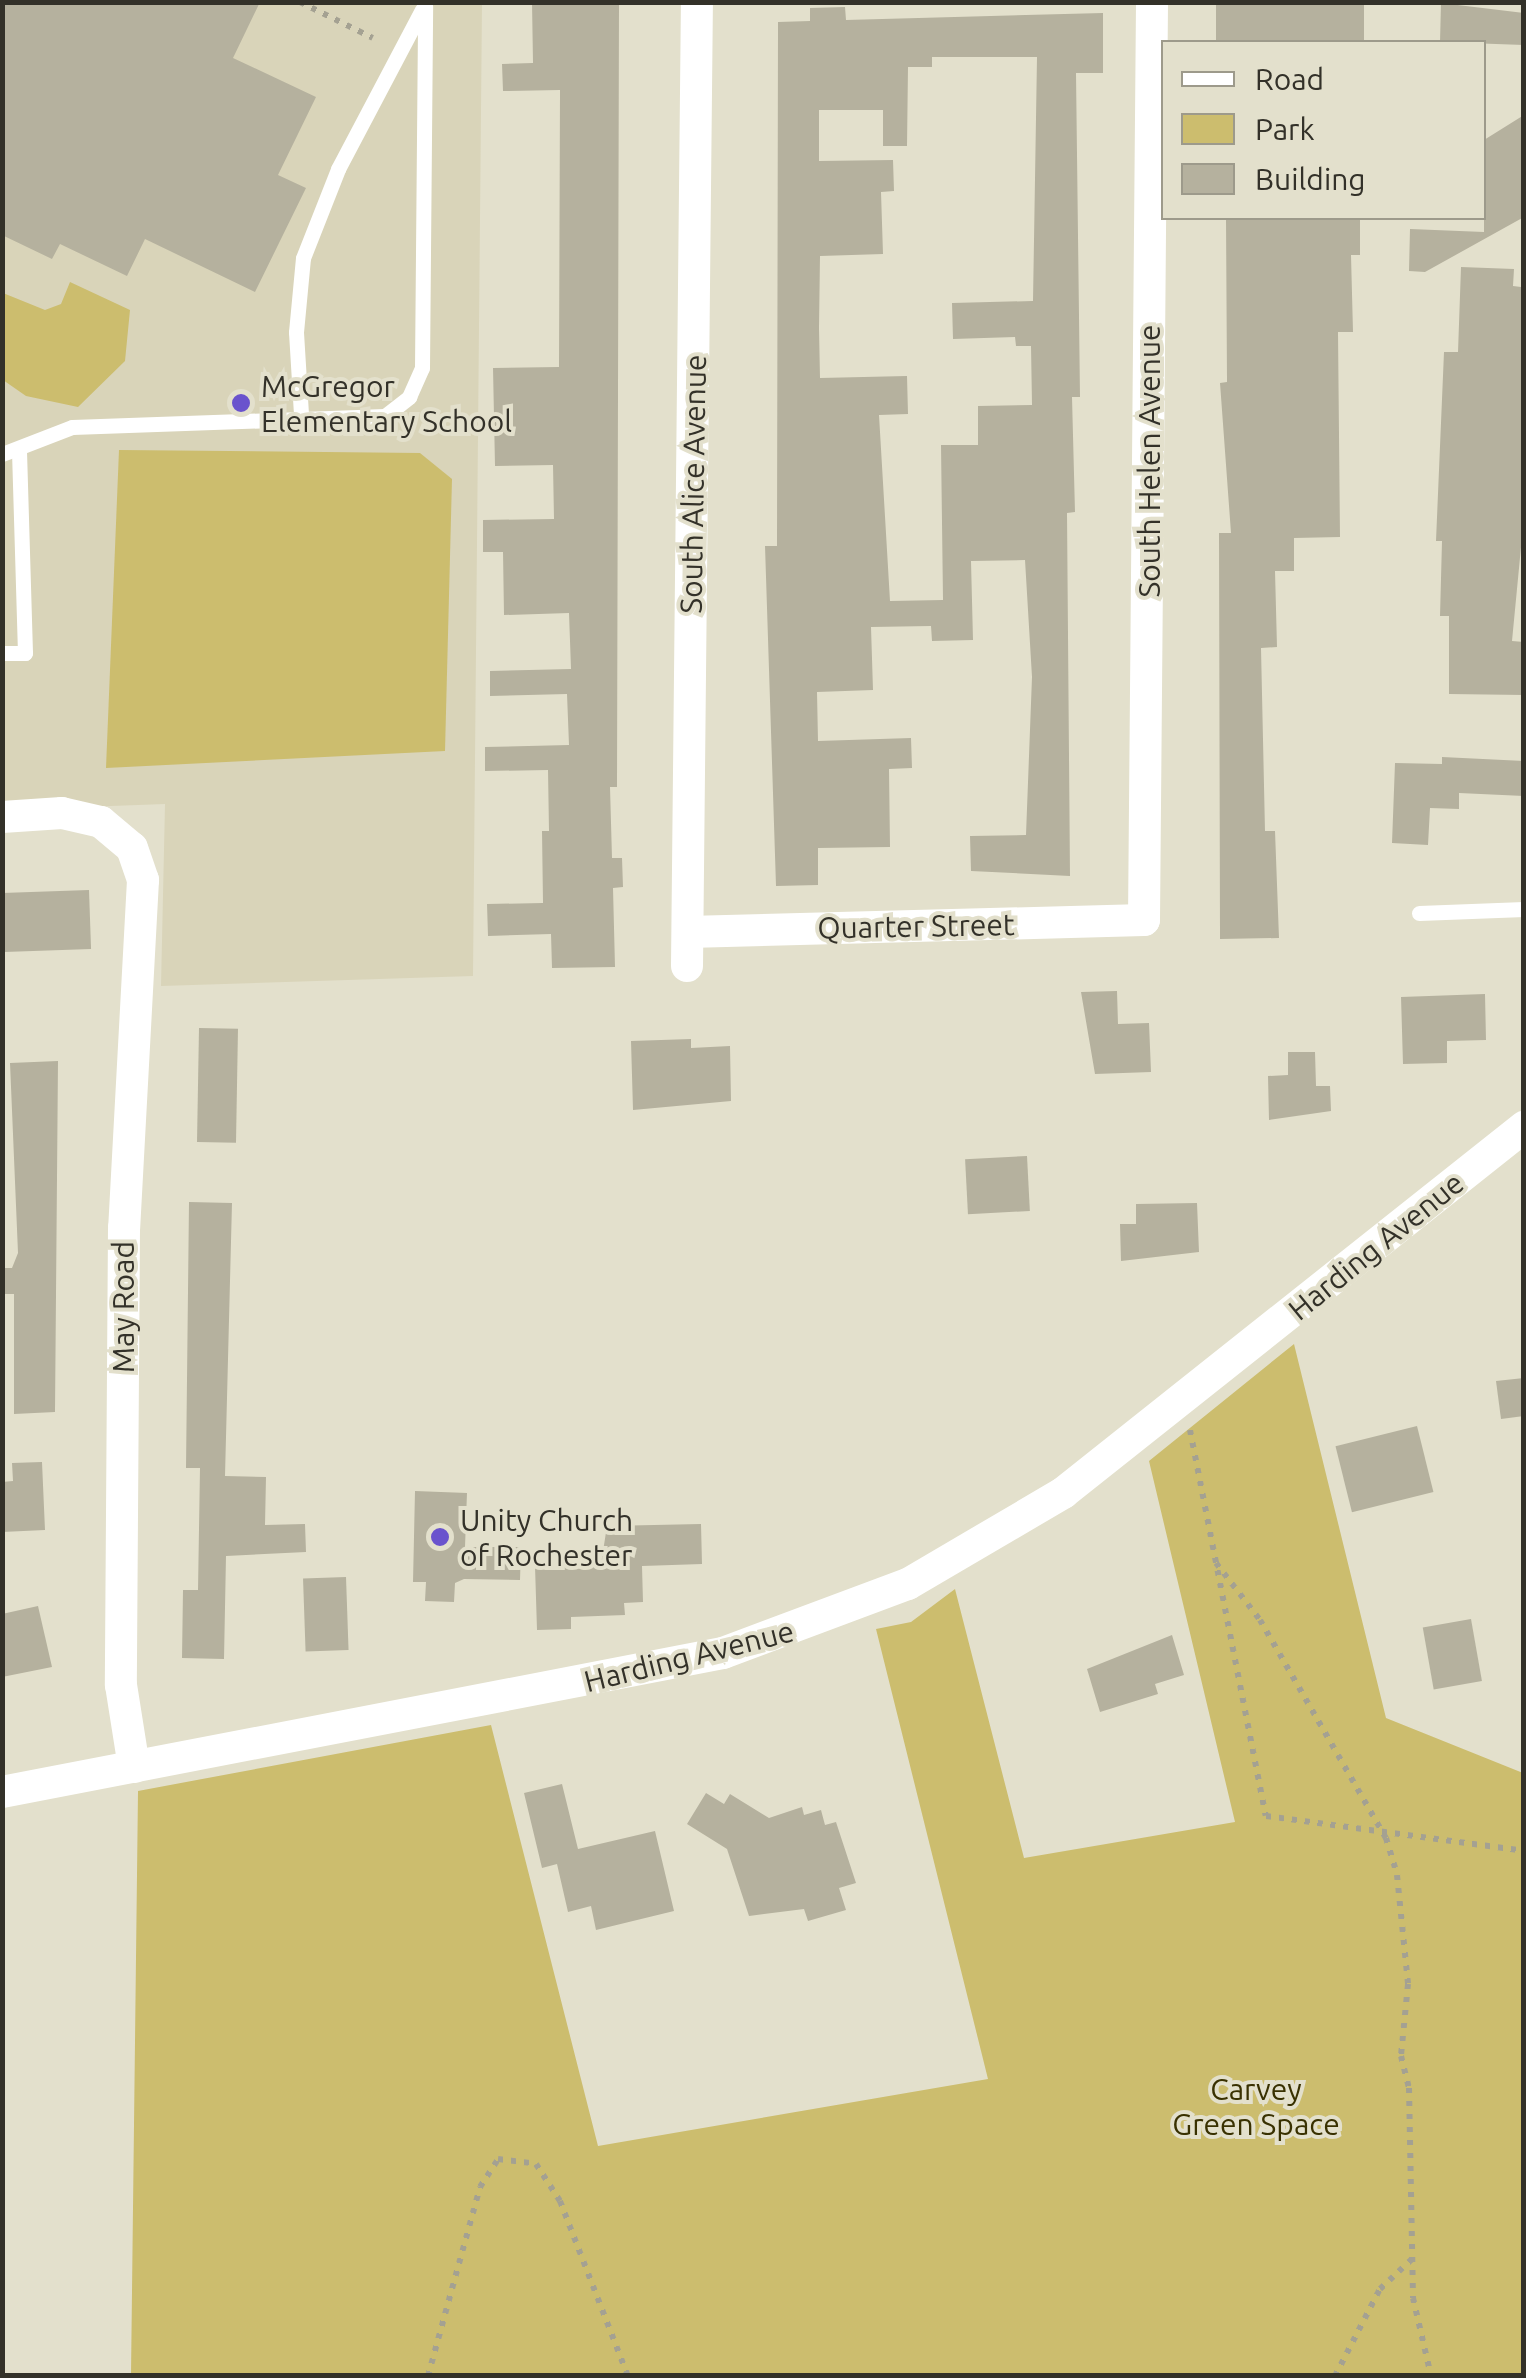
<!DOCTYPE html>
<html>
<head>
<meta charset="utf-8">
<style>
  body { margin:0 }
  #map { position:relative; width:1526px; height:2378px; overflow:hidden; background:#e3e0cc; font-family:Ubuntu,sans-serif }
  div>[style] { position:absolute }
  .built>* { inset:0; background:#d9d4b9 }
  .green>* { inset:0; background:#ccbd6e }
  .building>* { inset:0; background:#b5b19e; transform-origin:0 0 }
  .path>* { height:6px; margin-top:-3px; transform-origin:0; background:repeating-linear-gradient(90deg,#a4a192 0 5px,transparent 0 13px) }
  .service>* { height:15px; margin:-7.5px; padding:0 7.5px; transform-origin:7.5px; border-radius:7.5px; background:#fff }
  .minor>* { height:32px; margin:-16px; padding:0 16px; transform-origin:16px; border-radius:16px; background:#fff }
  .dots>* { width:28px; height:28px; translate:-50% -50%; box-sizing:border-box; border:5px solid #e3e0cc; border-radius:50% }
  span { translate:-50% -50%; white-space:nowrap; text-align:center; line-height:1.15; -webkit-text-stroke:8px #e3e0cc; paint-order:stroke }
  .poi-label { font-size:30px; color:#333129 }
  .left { translate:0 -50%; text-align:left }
  .street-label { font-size:30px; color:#333129 }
  .park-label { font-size:30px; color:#393101 }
  .frame { position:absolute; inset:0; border:5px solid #333129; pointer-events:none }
  .legend { position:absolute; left:1161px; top:40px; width:325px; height:180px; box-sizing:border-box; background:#e3e0cc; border:2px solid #9d9a8b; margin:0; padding:12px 18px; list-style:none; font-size:30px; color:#333129 }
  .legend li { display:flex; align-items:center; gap:20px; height:50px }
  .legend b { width:50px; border:2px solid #9d9a8b }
</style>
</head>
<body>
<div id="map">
  <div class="built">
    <i style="clip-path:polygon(2px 3px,482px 3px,473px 976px,161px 986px,165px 804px,3px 810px)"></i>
  </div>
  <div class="green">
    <i style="clip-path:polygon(70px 282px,130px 310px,125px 361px,78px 407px,26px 396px,3px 380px,3px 293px,45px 310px,61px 304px)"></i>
    <i style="clip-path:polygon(119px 450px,420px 453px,452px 479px,445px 751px,106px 768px)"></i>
    <i style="clip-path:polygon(1294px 1344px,1386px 1718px,1523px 1773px,1523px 2375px,131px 2375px,138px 1791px,491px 1725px,598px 2146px,988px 2079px,876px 1629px,911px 1622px,955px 1589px,1024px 1858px,1235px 1822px,1149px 1461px)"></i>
  </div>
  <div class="building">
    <i style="clip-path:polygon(2px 2px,260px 2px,233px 58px,316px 97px,278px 175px,306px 188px,255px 292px,145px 239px,127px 276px,60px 244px,52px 259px,2px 235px)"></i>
    <i style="clip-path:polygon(532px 2px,619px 2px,617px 787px,610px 787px,612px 858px,622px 858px,623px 887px,613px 888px,615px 967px,552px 968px,551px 934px,488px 936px,487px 904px,543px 903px,542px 831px,549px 831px,548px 770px,485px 771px,485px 747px,569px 745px,567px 694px,490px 696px,490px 671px,571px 669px,569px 613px,504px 615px,503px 552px,483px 552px,483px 520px,554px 519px,553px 465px,495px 466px,493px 368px,559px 367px,560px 90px,503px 91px,502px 64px,533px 63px)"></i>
    <i style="left:1216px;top:2px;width:148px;height:40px"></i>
    <i style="clip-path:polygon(1441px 3px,1524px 13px,1524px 45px,1440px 42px)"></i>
    <i style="clip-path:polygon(evenodd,845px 7px,846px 20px,1103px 13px,1103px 73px,1076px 73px,1080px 397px,1072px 397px,1075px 512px,1067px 513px,1070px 876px,971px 871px,970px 836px,1026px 835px,1032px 677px,1025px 560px,971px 561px,973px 640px,932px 641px,931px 626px,871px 627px,873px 690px,817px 692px,818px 741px,911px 738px,912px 768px,889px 769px,890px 847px,818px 848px,818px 885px,776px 886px,765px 546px,777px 546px,778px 22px,810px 21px,810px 8px,845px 7px,932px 57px,1037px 57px,1033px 301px,952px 303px,953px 339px,1015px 337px,1016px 346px,1031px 346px,1032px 405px,978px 406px,978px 445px,941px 445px,943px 600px,890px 601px,879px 415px,908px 414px,907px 376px,820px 378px,819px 328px,820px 256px,883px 254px,881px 192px,894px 191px,893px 160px,819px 161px,819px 110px,883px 110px,883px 146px,907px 146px,908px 67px,932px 67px,932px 57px)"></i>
    <i style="clip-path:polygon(1524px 115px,1524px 217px,1425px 272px,1409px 271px,1410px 229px,1484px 232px,1484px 140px)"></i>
    <i style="clip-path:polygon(1226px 218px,1360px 219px,1360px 255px,1351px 255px,1353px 332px,1338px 332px,1340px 537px,1294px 538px,1294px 571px,1275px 571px,1277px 647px,1261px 648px,1265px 831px,1275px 831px,1279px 938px,1220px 939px,1219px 533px,1231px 533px,1220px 383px,1227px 382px)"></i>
    <i style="clip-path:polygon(1461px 267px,1514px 269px,1513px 286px,1521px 287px,1524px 516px,1512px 641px,1524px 642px,1524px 695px,1449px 694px,1449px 616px,1440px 616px,1442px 541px,1436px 541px,1444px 352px,1458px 352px)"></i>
    <i style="clip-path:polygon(1442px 757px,1524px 761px,1524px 796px,1459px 793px,1459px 809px,1430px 808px,1428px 845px,1392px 843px,1395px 763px,1442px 764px)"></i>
    <i style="left:89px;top:890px;width:59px;height:87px;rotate:88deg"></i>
    <i style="clip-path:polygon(1117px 991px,1118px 1024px,1149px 1023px,1151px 1072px,1095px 1074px,1081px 992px)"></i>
    <i style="clip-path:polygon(1485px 994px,1486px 1040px,1447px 1041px,1447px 1063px,1403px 1064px,1401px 997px)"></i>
    <i style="left:199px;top:1028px;width:39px;height:114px;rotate:1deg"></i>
    <i style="clip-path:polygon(691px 1039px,691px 1048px,730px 1046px,731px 1101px,633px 1110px,631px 1041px)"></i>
    <i style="clip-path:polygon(1288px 1052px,1315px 1052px,1316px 1086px,1330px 1086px,1331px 1111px,1269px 1120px,1268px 1076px,1288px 1075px)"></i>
    <i style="clip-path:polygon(58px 1061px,55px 1412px,14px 1414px,14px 1294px,2px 1294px,2px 1268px,12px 1268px,18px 1253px,10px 1063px)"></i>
    <i style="left:1027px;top:1156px;width:55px;height:62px;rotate:87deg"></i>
    <i style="clip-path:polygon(189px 1202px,232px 1203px,225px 1476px,266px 1477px,265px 1525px,305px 1524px,306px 1552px,226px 1556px,224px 1659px,182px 1658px,183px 1590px,198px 1590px,200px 1468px,186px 1468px)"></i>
    <i style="clip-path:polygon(1197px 1203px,1199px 1252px,1121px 1261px,1120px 1224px,1136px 1224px,1136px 1204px)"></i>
    <i style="clip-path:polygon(1524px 1378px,1524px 1416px,1501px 1419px,1496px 1381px)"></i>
    <i style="left:1417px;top:1426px;width:68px;height:84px;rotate:76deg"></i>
    <i style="clip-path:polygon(42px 1462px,45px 1530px,2px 1532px,2px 1482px,13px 1481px,12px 1463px)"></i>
    <i style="clip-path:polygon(415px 1491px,467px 1493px,465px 1547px,521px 1547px,520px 1580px,464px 1579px,455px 1583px,454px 1602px,425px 1601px,426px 1582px,413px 1582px)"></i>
    <i style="clip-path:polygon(701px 1524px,702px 1564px,642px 1566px,643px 1602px,624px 1603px,625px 1615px,571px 1617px,571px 1629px,537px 1630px,535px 1566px,601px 1564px,607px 1526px)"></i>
    <i style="left:346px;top:1577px;width:73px;height:43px;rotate:88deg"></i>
    <i style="clip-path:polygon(38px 1606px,52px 1667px,2px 1677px,2px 1614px)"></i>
    <i style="left:1471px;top:1619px;width:63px;height:49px;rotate:80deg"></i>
    <i style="clip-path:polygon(1172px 1635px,1184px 1675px,1155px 1684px,1158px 1694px,1100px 1712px,1087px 1669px)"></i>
    <i style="clip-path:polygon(562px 1784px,578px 1849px,655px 1831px,674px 1911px,596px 1930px,591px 1906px,568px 1912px,557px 1864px,542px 1868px,524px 1793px)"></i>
    <i style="clip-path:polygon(706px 1793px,724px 1804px,730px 1794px,769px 1818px,802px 1807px,804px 1815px,821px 1810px,825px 1825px,836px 1822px,856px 1883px,839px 1888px,846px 1910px,808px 1921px,804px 1909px,749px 1916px,727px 1849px,687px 1824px)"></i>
  </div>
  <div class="path">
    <i style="left:300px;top:2px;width:81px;rotate:26.3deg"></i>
    <i style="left:1190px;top:1430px;width:393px;rotate:78.9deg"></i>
    <i style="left:1266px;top:1816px;width:260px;rotate:7.7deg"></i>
    <i style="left:1216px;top:1563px;width:72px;rotate:52.3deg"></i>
    <i style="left:1260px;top:1620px;width:252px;rotate:60deg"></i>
    <i style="left:1386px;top:1838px;width:39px;rotate:73deg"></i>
    <i style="left:1397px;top:1875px;width:110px;rotate:84.2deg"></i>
    <i style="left:1408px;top:1984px;width:72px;rotate:95.6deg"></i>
    <i style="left:1401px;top:2056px;width:33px;rotate:76deg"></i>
    <i style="left:1409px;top:2088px;width:210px;rotate:88.9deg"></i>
    <i style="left:1413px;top:2298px;width:80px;rotate:77deg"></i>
    <i style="left:428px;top:2376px;width:196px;rotate:-74.6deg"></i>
    <i style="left:480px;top:2187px;width:33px;rotate:-57deg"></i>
    <i style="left:498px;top:2159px;width:38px;rotate:7deg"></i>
    <i style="left:536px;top:2164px;width:44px;rotate:57deg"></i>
    <i style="left:560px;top:2201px;width:188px;rotate:68.8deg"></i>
    <i style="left:1335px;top:2376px;width:98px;rotate:-62.7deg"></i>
    <i style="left:1380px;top:2289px;width:45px;rotate:-43.2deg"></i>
  </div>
  <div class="service">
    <i style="left:301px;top:414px;width:82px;rotate:-93.5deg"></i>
    <i style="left:296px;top:332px;width:74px;rotate:-84.6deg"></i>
    <i style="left:303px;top:258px;width:96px;rotate:-68.5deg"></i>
    <i style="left:338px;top:169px;width:180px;rotate:-62.2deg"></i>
    <i style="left:2px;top:454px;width:75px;rotate:-21.1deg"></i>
    <i style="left:72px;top:427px;width:313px;rotate:-2deg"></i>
    <i style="left:385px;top:416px;width:31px;rotate:-38deg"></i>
    <i style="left:409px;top:397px;width:32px;rotate:-66deg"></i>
    <i style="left:422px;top:368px;width:362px;rotate:-89.5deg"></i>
    <i style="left:2px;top:653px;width:23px"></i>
    <i style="left:25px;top:653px;width:204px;rotate:-91.7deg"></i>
    <i style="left:1419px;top:913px;width:105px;rotate:-2.2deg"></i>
  </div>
  <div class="minor">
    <i style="left:2px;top:817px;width:60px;rotate:-3.8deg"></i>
    <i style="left:62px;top:813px;width:40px;rotate:13deg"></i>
    <i style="left:101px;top:822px;width:40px;rotate:40deg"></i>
    <i style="left:132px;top:848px;width:34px;rotate:71deg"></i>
    <i style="left:143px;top:880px;width:349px;rotate:93.1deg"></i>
    <i style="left:124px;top:1228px;width:457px;rotate:90.4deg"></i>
    <i style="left:121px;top:1685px;width:83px;rotate:81deg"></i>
    <i style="left:688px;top:932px;width:456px;rotate:-1.5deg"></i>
    <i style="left:1144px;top:920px;width:918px;rotate:-89.5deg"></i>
    <i style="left:687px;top:966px;width:964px;rotate:-89.41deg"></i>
    <i style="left:2px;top:1792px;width:734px;rotate:-10.91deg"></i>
    <i style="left:723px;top:1653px;width:197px;rotate:-20.5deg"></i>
    <i style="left:908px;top:1584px;width:180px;rotate:-30.4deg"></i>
    <i style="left:1063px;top:1493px;width:589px;rotate:-38.45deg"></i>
  </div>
  <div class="dots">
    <i style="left:241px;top:403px;background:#6a53cd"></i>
    <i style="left:440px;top:1537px;background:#6a53cd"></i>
  </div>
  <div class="poi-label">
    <span class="left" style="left:261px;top:403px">McGregor<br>Elementary School</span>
    <span class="left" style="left:460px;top:1537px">Unity Church<br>of Rochester</span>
  </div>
  <div class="street-label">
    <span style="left:1149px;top:461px;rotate:-90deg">South Helen Avenue</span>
    <span style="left:693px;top:484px;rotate:-89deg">South Alice Avenue</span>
    <span style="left:916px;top:926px;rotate:-1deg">Quarter Street</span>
    <span style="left:1376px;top:1246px;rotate:-39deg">Harding Avenue</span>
    <span style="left:123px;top:1307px;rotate:-90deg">May Road</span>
    <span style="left:689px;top:1656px;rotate:-14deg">Harding Avenue</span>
  </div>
  <div class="park-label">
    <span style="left:1256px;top:2106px">Carvey<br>Green Space</span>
  </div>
  <div class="frame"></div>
  <ul class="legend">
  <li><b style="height:12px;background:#fff"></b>Road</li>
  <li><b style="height:28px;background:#ccbd6e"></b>Park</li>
  <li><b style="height:28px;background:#b5b19e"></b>Building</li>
  </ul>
</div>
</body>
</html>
